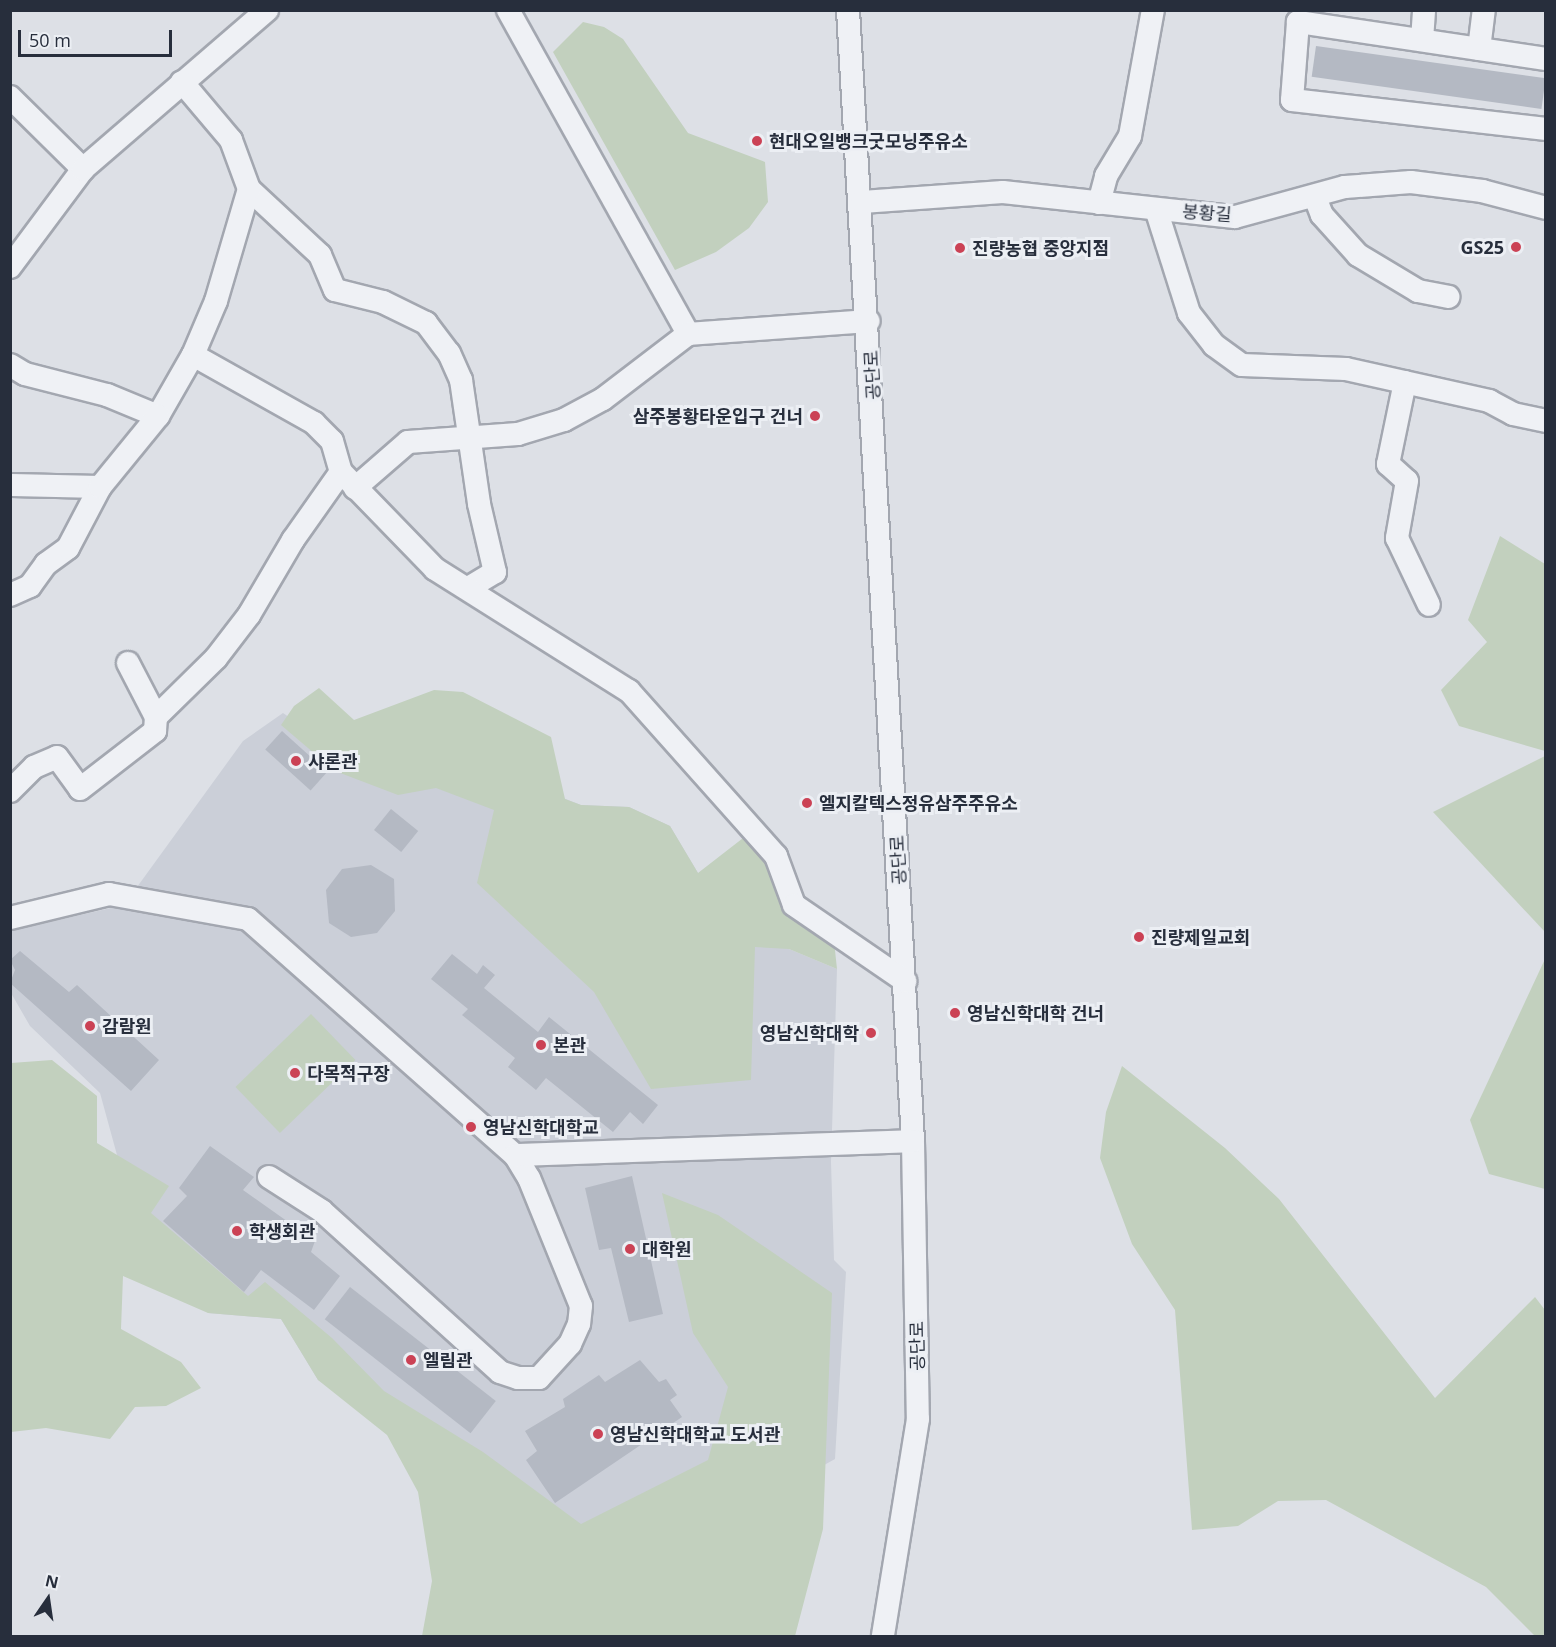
<!DOCTYPE html>
<html>
<head>
<meta charset="utf-8">
<style>
  body { margin:0 }
  #map { position:relative; width:1556px; height:1647px; overflow:hidden; background:#dde0e6; font-family:"Open Sans","Noto Sans KR",sans-serif }
  div>[style] { position:absolute }
  .built>* { inset:0; background:#cbcfd8 }
  .green>* { inset:0; background:#c2d0be; transform-origin:0 0 }
  .building>* { inset:0; background:#b4b9c3; transform-origin:0 0 }
  .roads { filter:drop-shadow(2px 0 #a3a7b0) drop-shadow(-2px 0 #a3a7b0) drop-shadow(0 2px #a3a7b0) drop-shadow(0 -2px #a3a7b0) }
  .minor>* { height:22px; margin:-11px; padding:0 11px; transform-origin:11px; border-radius:11px; background:#eff1f5 }
  .dots>* { width:16px; height:16px; translate:-50% -50%; box-sizing:border-box; border:3px solid #eceff4; border-radius:50% }
  span { translate:-50% -50%; white-space:nowrap; text-align:center; line-height:1.15; -webkit-text-stroke:6px #eceff4; paint-order:stroke }
  .poi-label { font-size:18px; color:#272e3c; font-weight:700 }
  .left { translate:0 -50%; text-align:left }
  .right { translate:-100% -50%; text-align:right }
  .street-label { font-size:18px; color:#272e3c }
  .frame { position:absolute; inset:0; border:12px solid #272e3c; pointer-events:none }
  .north { position:absolute; left:18px; top:1569px; width:60px; height:60px; -webkit-text-stroke:4px #eceff4; paint-order:stroke; rotate:13deg; font-size:16px; font-weight:700; line-height:24px; text-align:center; color:#272e3c }
  .north::after { content:''; display:block; margin:auto; width:21px; height:27px; background:#272e3c; clip-path:polygon(50% 0,100% 100%,50% 72%,0 100%) }
  .scale { position:absolute; left:18px; top:30px; width:154px; height:27px; box-sizing:border-box; border:3px solid #272e3c; border-top:0; padding-left:8px; font-size:18px; line-height:21px; white-space:nowrap; color:#272e3c; -webkit-text-stroke:4px #eceff4; paint-order:stroke }
</style>
</head>
<body>
<div id="map">
  <div class="built">
    <i style="clip-path:polygon(283px 713px,358px 764px,409px 738px,581px 805px,629px 807px,670px 826px,698px 873px,789px 949px,837px 969px,831px 1162px,834px 1260px,846px 1272px,835px 1459px,566px 1608px,492px 1491px,318px 1380px,281px 1319px,208px 1313px,134px 1217px,100px 1093px,30px 1026px,11px 993px,10px 931px,124px 905px,243px 741px)"></i>
  </div>
  <div class="green">
    <i style="clip-path:polygon(583px 22px,604px 27px,623px 39px,688px 133px,765px 162px,768px 202px,749px 228px,716px 252px,675px 270px,553px 52px)"></i>
    <i style="clip-path:polygon(1500px 536px,1545px 564px,1545px 751px,1459px 726px,1441px 690px,1487px 642px,1468px 620px)"></i>
    <i style="clip-path:polygon(319px 688px,354px 720px,434px 690px,463px 692px,551px 737px,565px 799px,581px 805px,629px 807px,670px 826px,698px 873px,747px 835px,834px 941px,837px 969px,789px 949px,755px 947px,751px 1080px,651px 1089px,594px 992px,477px 883px,494px 810px,436px 788px,398px 795px,335px 771px,281px 725px,294px 706px)"></i>
    <i style="clip-path:polygon(1545px 756px,1545px 932px,1433px 812px)"></i>
    <i style="clip-path:polygon(1545px 959px,1546px 1189px,1545px 1189px,1489px 1174px,1470px 1120px)"></i>
    <i style="left:311px;top:1014px;width:64px;height:105px;rotate:46deg"></i>
    <i style="clip-path:polygon(52px 1060px,97px 1096px,97px 1143px,169px 1186px,151px 1213px,248px 1296px,265px 1282px,332px 1338px,384px 1391px,483px 1452px,581px 1524px,708px 1460px,728px 1387px,693px 1333px,662px 1193px,718px 1215px,832px 1293px,823px 1529px,795px 1636px,422px 1636px,432px 1581px,418px 1492px,387px 1435px,318px 1380px,281px 1319px,208px 1313px,123px 1276px,121px 1329px,181px 1362px,201px 1388px,166px 1406px,135px 1407px,110px 1439px,46px 1428px,11px 1432px,11px 1063px)"></i>
    <i style="clip-path:polygon(1122px 1066px,1225px 1148px,1279px 1199px,1435px 1398px,1535px 1297px,1545px 1310px,1545px 1636px,1535px 1636px,1486px 1587px,1326px 1500px,1278px 1501px,1238px 1526px,1192px 1530px,1175px 1310px,1132px 1244px,1100px 1158px,1106px 1112px)"></i>
  </div>
  <div class="building">
    <i style="left:1316px;top:46px;width:232px;height:31px;rotate:8deg"></i>
    <i style="left:282px;top:731px;width:61px;height:25px;rotate:42deg"></i>
    <i style="left:391px;top:809px;width:35px;height:27px;rotate:39deg"></i>
    <i style="clip-path:polygon(371px 865px,394px 879px,395px 911px,377px 933px,351px 937px,329px 923px,326px 890px,342px 869px)"></i>
    <i style="clip-path:polygon(20px 951px,69px 992px,77px 985px,159px 1060px,131px 1091px,10px 983px,15px 970px,10px 960px)"></i>
    <i style="clip-path:polygon(452px 954px,477px 974px,483px 965px,495px 975px,484px 988px,538px 1032px,549px 1017px,658px 1105px,643px 1124px,630px 1112px,613px 1132px,546px 1078px,536px 1090px,508px 1067px,515px 1058px,462px 1015px,468px 1009px,431px 979px)"></i>
    <i style="clip-path:polygon(210px 1146px,254px 1177px,243px 1190px,315px 1241px,311px 1252px,340px 1276px,314px 1310px,261px 1270px,244px 1292px,163px 1221px,187px 1196px,179px 1188px)"></i>
    <i style="clip-path:polygon(632px 1176px,663px 1314px,629px 1322px,611px 1248px,599px 1250px,585px 1188px)"></i>
    <i style="left:350px;top:1287px;width:185px;height:41px;rotate:38deg"></i>
    <i style="clip-path:polygon(640px 1360px,659px 1382px,666px 1379px,677px 1395px,670px 1400px,682px 1417px,555px 1503px,526px 1460px,537px 1451px,525px 1431px,565px 1407px,563px 1399px,599px 1375px,605px 1382px)"></i>
  </div>
  <div class="roads">
    <div class="minor">
      <i style="left:508px;top:10px;width:371px;rotate:60.9deg"></i>
      <i style="left:688px;top:334px;width:181px;rotate:-4.1deg"></i>
      <i style="left:848px;top:10px;width:1133px;rotate:86.71deg"></i>
      <i style="left:913px;top:1141px;width:278px;rotate:89deg"></i>
      <i style="left:918px;top:1419px;width:220px;rotate:99.2deg"></i>
      <i style="left:1422px;top:40px;width:30px;rotate:-86deg"></i>
      <i style="left:1479px;top:49px;width:39px;rotate:-83deg"></i>
      <i style="left:1546px;top:59px;width:251px;rotate:-171.5deg"></i>
      <i style="left:1298px;top:22px;width:78px;rotate:94.4deg"></i>
      <i style="left:1292px;top:100px;width:256px;rotate:6.5deg"></i>
      <i style="left:10px;top:97px;width:103px;rotate:44.6deg"></i>
      <i style="left:249px;top:189px;width:97px;rotate:42.9deg"></i>
      <i style="left:320px;top:255px;width:38px;rotate:67deg"></i>
      <i style="left:335px;top:290px;width:49px;rotate:14deg"></i>
      <i style="left:383px;top:302px;width:48px;rotate:26deg"></i>
      <i style="left:426px;top:323px;width:38px;rotate:53deg"></i>
      <i style="left:449px;top:353px;width:30px;rotate:66deg"></i>
      <i style="left:461px;top:380px;width:125px;rotate:81.7deg"></i>
      <i style="left:479px;top:504px;width:70px;rotate:76.8deg"></i>
      <i style="left:495px;top:572px;width:31px;rotate:149deg"></i>
      <i style="left:1315px;top:197px;width:19px;rotate:69deg"></i>
      <i style="left:1322px;top:215px;width:54px;rotate:48deg"></i>
      <i style="left:1358px;top:255px;width:70px;rotate:31deg"></i>
      <i style="left:1418px;top:291px;width:31px;rotate:11deg"></i>
      <i style="left:862px;top:202px;width:141px;rotate:-4.1deg"></i>
      <i style="left:1003px;top:192px;width:233px;rotate:6.2deg"></i>
      <i style="left:1235px;top:217px;width:114px;rotate:-15.3deg"></i>
      <i style="left:1345px;top:187px;width:66px;rotate:-4.3deg"></i>
      <i style="left:1411px;top:182px;width:72px;rotate:7.2deg"></i>
      <i style="left:1482px;top:191px;width:66px;rotate:14.9deg"></i>
      <i style="left:1099px;top:203px;width:28px;rotate:-75deg"></i>
      <i style="left:1106px;top:176px;width:47px;rotate:-59deg"></i>
      <i style="left:1130px;top:136px;width:128px;rotate:-79.7deg"></i>
      <i style="left:1156px;top:209px;width:109px;rotate:72.4deg"></i>
      <i style="left:1189px;top:313px;width:41px;rotate:52deg"></i>
      <i style="left:1214px;top:345px;width:34px;rotate:36deg"></i>
      <i style="left:1242px;top:365px;width:104px;rotate:2.2deg"></i>
      <i style="left:1346px;top:369px;width:147px;rotate:12.6deg"></i>
      <i style="left:1489px;top:401px;width:27px;rotate:28deg"></i>
      <i style="left:1513px;top:414px;width:34px;rotate:12deg"></i>
      <i style="left:10px;top:267px;width:122px;rotate:-53.3deg"></i>
      <i style="left:83px;top:169px;width:243px;rotate:-40.8deg"></i>
      <i style="left:193px;top:355px;width:139px;rotate:29.3deg"></i>
      <i style="left:314px;top:423px;width:25px;rotate:45deg"></i>
      <i style="left:332px;top:441px;width:32px;rotate:74deg"></i>
      <i style="left:341px;top:472px;width:135px;rotate:45.9deg"></i>
      <i style="left:435px;top:569px;width:229px;rotate:32.2deg"></i>
      <i style="left:629px;top:691px;width:221px;rotate:48.3deg"></i>
      <i style="left:776px;top:856px;width:52px;rotate:69.8deg"></i>
      <i style="left:794px;top:905px;width:135px;rotate:34.4deg"></i>
      <i style="left:10px;top:365px;width:17px;rotate:31deg"></i>
      <i style="left:25px;top:374px;width:85px;rotate:14.4deg"></i>
      <i style="left:107px;top:395px;width:55px;rotate:22.4deg"></i>
      <i style="left:158px;top:416px;width:70px;rotate:-60.2deg"></i>
      <i style="left:193px;top:355px;width:59px;rotate:-66.9deg"></i>
      <i style="left:216px;top:301px;width:117px;rotate:-73.6deg"></i>
      <i style="left:249px;top:189px;width:52px;rotate:-110.2deg"></i>
      <i style="left:231px;top:140px;width:76px;rotate:-130.2deg"></i>
      <i style="left:1405px;top:382px;width:84px;rotate:101.7deg"></i>
      <i style="left:1388px;top:464px;width:25px;rotate:42deg"></i>
      <i style="left:1407px;top:481px;width:58px;rotate:100deg"></i>
      <i style="left:1397px;top:538px;width:74px;rotate:64.5deg"></i>
      <i style="left:12px;top:485px;width:88px;rotate:1.3deg"></i>
      <i style="left:355px;top:488px;width:70px;rotate:-41deg"></i>
      <i style="left:408px;top:442px;width:110px;rotate:-4.2deg"></i>
      <i style="left:518px;top:434px;width:48px;rotate:-16.9deg"></i>
      <i style="left:564px;top:420px;width:44px;rotate:-28.3deg"></i>
      <i style="left:603px;top:399px;width:107px;rotate:-37.4deg"></i>
      <i style="left:10px;top:595px;width:22px;rotate:-24deg"></i>
      <i style="left:30px;top:586px;width:27px;rotate:-54deg"></i>
      <i style="left:46px;top:564px;width:27px;rotate:-36deg"></i>
      <i style="left:68px;top:548px;width:69px;rotate:-62.3deg"></i>
      <i style="left:100px;top:487px;width:92px;rotate:-50.8deg"></i>
      <i style="left:128px;top:663px;width:61px;rotate:62.6deg"></i>
      <i style="left:10px;top:791px;width:34px;rotate:-45deg"></i>
      <i style="left:34px;top:767px;width:25px;rotate:-23deg"></i>
      <i style="left:57px;top:757px;width:39px;rotate:54deg"></i>
      <i style="left:80px;top:789px;width:95px;rotate:-37.7deg"></i>
      <i style="left:155px;top:731px;width:14px;rotate:-86deg"></i>
      <i style="left:156px;top:717px;width:84px;rotate:-44.5deg"></i>
      <i style="left:216px;top:658px;width:54px;rotate:-52.5deg"></i>
      <i style="left:249px;top:615px;width:87px;rotate:-59.6deg"></i>
      <i style="left:293px;top:540px;width:83px;rotate:-54.8deg"></i>
      <i style="left:10px;top:918px;width:102px;rotate:-13.6deg"></i>
      <i style="left:109px;top:894px;width:141px;rotate:10.2deg"></i>
      <i style="left:248px;top:919px;width:356px;rotate:41.5deg"></i>
      <i style="left:515px;top:1155px;width:27px;rotate:59deg"></i>
      <i style="left:529px;top:1178px;width:138px;rotate:67.9deg"></i>
      <i style="left:581px;top:1306px;width:18px;rotate:96deg"></i>
      <i style="left:579px;top:1324px;width:22px;rotate:114deg"></i>
      <i style="left:570px;top:1344px;width:46px;rotate:132.4deg"></i>
      <i style="left:539px;top:1378px;width:21px;rotate:180deg"></i>
      <i style="left:518px;top:1378px;width:19px;rotate:-162deg"></i>
      <i style="left:500px;top:1372px;width:240px;rotate:-137.9deg"></i>
      <i style="left:322px;top:1211px;width:63px;rotate:-147.3deg"></i>
      <i style="left:515px;top:1155px;width:398px;rotate:-2deg"></i>
    </div>
  </div>
  <div class="dots">
    <i style="left:757px;top:141px;background:#cb4255"></i>
    <i style="left:1516px;top:247px;background:#cb4255"></i>
    <i style="left:960px;top:248px;background:#cb4255"></i>
    <i style="left:815px;top:416px;background:#cb4255"></i>
    <i style="left:296px;top:761px;background:#cb4255"></i>
    <i style="left:807px;top:803px;background:#cb4255"></i>
    <i style="left:1139px;top:937px;background:#cb4255"></i>
    <i style="left:955px;top:1013px;background:#cb4255"></i>
    <i style="left:90px;top:1026px;background:#cb4255"></i>
    <i style="left:871px;top:1033px;background:#cb4255"></i>
    <i style="left:541px;top:1045px;background:#cb4255"></i>
    <i style="left:295px;top:1073px;background:#cb4255"></i>
    <i style="left:471px;top:1127px;background:#cb4255"></i>
    <i style="left:237px;top:1231px;background:#cb4255"></i>
    <i style="left:630px;top:1249px;background:#cb4255"></i>
    <i style="left:411px;top:1360px;background:#cb4255"></i>
    <i style="left:598px;top:1434px;background:#cb4255"></i>
  </div>
  <div class="poi-label">
    <span class="left" style="left:769px;top:141px">현대오일뱅크굿모닝주유소</span>
    <span class="right" style="left:1504px;top:247px">GS25</span>
    <span class="left" style="left:972px;top:248px">진량농협 중앙지점</span>
    <span class="right" style="left:803px;top:416px">삼주봉황타운입구 건너</span>
    <span class="left" style="left:308px;top:761px">샤론관</span>
    <span class="left" style="left:819px;top:803px">엘지칼텍스정유삼주주유소</span>
    <span class="left" style="left:1151px;top:937px">진량제일교회</span>
    <span class="left" style="left:967px;top:1013px">영남신학대학 건너</span>
    <span class="left" style="left:102px;top:1026px">감람원</span>
    <span class="right" style="left:859px;top:1033px">영남신학대학</span>
    <span class="left" style="left:553px;top:1045px">본관</span>
    <span class="left" style="left:307px;top:1073px">다목적구장</span>
    <span class="left" style="left:483px;top:1127px">영남신학대학교</span>
    <span class="left" style="left:249px;top:1231px">학생회관</span>
    <span class="left" style="left:642px;top:1249px">대학원</span>
    <span class="left" style="left:423px;top:1360px">엘림관</span>
    <span class="left" style="left:610px;top:1434px">영남신학대학교 도서관</span>
  </div>
  <div class="street-label">
    <span style="left:1207px;top:213px;rotate:4deg">봉황길</span>
    <span style="left:872px;top:375px;rotate:-93deg">공단로</span>
    <span style="left:898px;top:860px;rotate:-93deg">공단로</span>
    <span style="left:917px;top:1346px;rotate:-91deg">공단로</span>
  </div>
  <div class="frame"></div>
  <div class="north">N</div>
  <div class="scale">50 m</div>
</div>
</body>
</html>
